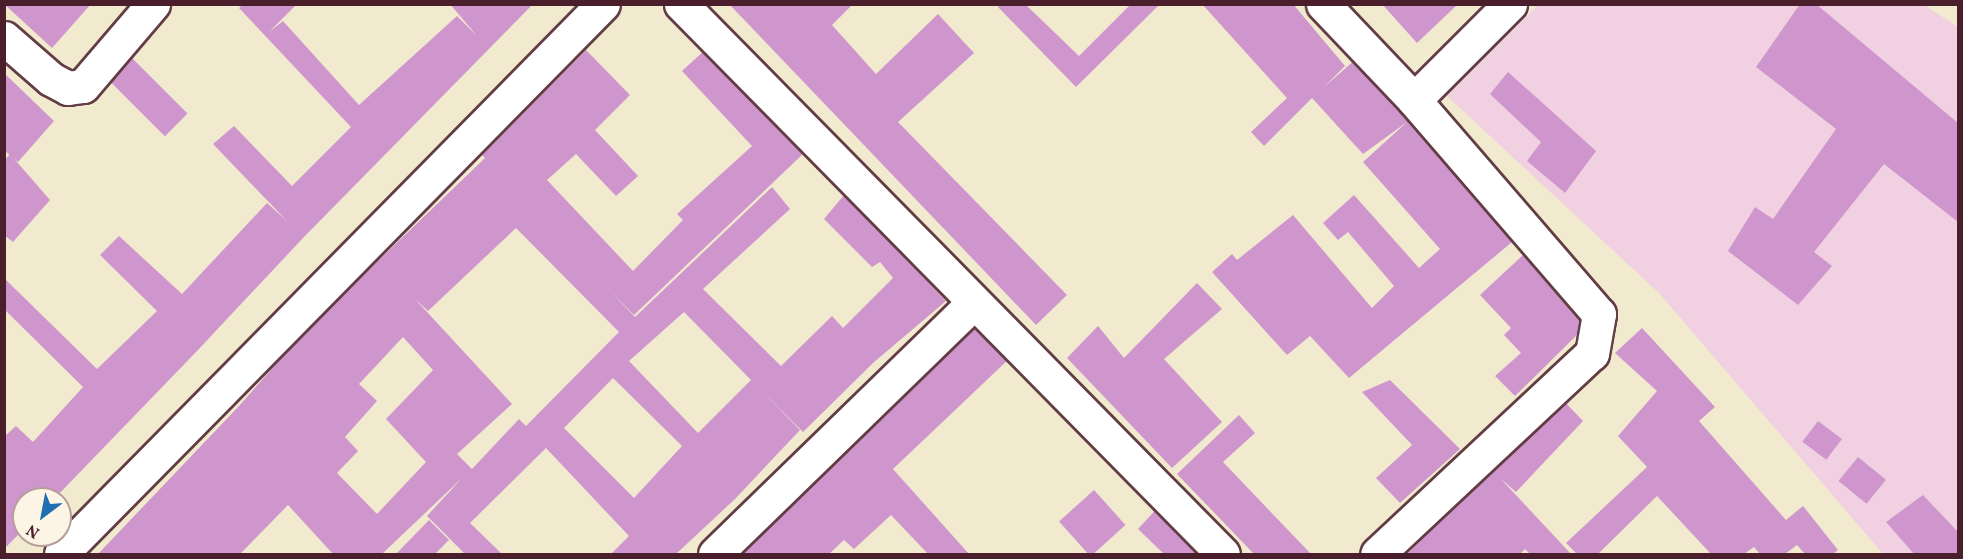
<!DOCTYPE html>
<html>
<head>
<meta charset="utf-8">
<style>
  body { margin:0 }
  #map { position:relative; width:1963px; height:559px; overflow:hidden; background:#f1eacf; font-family:Vollkorn,serif }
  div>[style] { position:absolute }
  .built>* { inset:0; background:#f1d0e2 }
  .building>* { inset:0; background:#cf96ce; transform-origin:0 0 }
  .roads { filter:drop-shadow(2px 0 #633d44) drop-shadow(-2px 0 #633d44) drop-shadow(0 2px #633d44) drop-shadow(0 -2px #633d44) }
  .street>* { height:33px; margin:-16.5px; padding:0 16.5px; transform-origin:16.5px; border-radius:16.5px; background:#fff }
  span { translate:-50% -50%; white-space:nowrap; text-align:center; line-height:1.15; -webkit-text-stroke:4.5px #fcf5e5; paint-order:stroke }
  .frame { position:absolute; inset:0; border:6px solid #4a1f2b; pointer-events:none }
  .north { position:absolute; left:12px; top:487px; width:60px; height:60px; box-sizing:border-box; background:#fcf5e5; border:2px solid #b59f9b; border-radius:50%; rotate:212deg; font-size:16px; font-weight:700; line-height:24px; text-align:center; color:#4a1f2b }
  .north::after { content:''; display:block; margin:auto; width:21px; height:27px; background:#1f6fb2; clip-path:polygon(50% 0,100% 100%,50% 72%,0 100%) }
</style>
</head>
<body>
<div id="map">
  <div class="built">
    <i style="clip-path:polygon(1538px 5px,1924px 5px,1958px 27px,1958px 554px,1883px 554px,1660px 294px,1447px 96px)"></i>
  </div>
  <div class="building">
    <i style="clip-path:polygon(4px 4px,91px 4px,52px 48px)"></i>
    <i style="clip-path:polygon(243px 4px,297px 4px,269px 32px,283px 21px,359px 105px,457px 16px,477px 36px,450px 4px,533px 4px,303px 238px,197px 351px,54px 499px,24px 499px,24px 529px,4px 549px,4px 437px,16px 426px,33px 442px,83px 387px,4px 309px,4px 278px,97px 369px,157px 311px,100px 255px,119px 236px,182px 294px,267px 203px,287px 221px,213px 144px,234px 126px,292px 186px,351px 127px,239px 8px)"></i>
    <i style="clip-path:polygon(729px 4px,853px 4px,832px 25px,876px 74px,938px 14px,974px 53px,898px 122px,1067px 295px,1036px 325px)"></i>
    <i style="clip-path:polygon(1001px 4px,1025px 4px,1079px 56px,1131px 4px,1160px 4px,1076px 87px,998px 7px)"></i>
    <i style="clip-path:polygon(1202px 4px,1293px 4px,1345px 66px,1323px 88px,1356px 59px,1410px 119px,1512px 242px,1349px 378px,1310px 336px,1287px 355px,1212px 272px,1232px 254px,1237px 260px,1293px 215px,1372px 308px,1394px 286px,1348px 232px,1338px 240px,1323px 223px,1354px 195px,1419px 268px,1440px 249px,1363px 162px,1407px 122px,1363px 154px,1312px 98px,1264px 146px,1251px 132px,1287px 98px)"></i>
    <i style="clip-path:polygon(1382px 4px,1458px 4px,1417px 43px)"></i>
    <i style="clip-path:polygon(1800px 4px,1816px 4px,1958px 123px,1958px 222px,1884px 164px,1814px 252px,1832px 266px,1798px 305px,1728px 251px,1755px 207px,1773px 219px,1836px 129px,1756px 67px)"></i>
    <i style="clip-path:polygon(evenodd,706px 49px,803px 154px,634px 315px,608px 289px,635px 317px,772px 187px,790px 209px,703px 289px,781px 366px,832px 316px,843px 328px,893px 278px,880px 262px,872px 267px,824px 219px,844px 195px,946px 301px,873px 363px,803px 432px,760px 389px,800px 430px,735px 499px,676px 554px,611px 554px,629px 536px,546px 448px,470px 523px,502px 554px,465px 554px,427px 516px,462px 478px,382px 554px,333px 554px,288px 505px,240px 554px,98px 554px,239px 406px,306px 330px,485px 158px,482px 155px,586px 50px,630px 95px,595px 130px,638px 176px,616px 196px,576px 154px,547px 180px,633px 271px,683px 220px,677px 214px,752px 146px,682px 71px,706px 49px,516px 228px,619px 332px,526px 426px,519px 419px,472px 469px,457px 454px,512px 404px,415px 299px,428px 311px,516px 228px,706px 49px,684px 312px,751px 380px,698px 433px,629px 361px,684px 312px,706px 49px,403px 337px,433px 370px,386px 419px,426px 462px,377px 514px,337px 473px,358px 451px,345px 437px,377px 401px,359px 384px,403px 337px,706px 49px,613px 378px,682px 446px,634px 498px,564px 428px,613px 378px)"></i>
    <i style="left:126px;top:52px;width:87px;height:32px;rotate:45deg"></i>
    <i style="clip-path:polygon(1508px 72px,1596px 151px,1565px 193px,1527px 161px,1541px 142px,1490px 94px)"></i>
    <i style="clip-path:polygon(4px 73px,54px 121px,18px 162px,4px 150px)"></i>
    <i style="clip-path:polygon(10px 154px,50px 200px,13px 242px,4px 235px,4px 161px)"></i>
    <i style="clip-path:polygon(1523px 255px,1585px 327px,1515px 396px,1495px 376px,1521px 353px,1504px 335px,1511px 328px,1480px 295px)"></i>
    <i style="clip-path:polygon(1197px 283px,1222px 309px,1164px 359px,1222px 422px,1172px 468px,1067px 358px,1098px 326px,1124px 358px)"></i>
    <i style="clip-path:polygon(973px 319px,1011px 357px,893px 469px,969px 554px,928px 554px,891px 515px,854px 549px,844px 540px,829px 554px,733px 554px)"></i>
    <i style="clip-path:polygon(1642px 328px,1715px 407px,1699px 421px,1786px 520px,1803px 506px,1838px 550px,1833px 554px,1805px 554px,1797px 545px,1785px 554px,1760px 554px,1754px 547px,1744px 554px,1711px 554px,1657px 496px,1598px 554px,1577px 554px,1566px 543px,1647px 467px,1618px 436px,1657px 391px,1615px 353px)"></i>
    <i style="clip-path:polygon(1390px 380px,1460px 449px,1400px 503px,1376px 478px,1412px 445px,1362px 392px)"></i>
    <i style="clip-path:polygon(1562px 399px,1583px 421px,1516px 492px,1500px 478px,1571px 554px,1530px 554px,1525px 549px,1520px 554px,1407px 554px)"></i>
    <i style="clip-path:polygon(1239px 415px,1255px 433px,1223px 462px,1311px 554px,1254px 554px,1177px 474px)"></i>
    <i style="left:1818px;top:421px;width:30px;height:26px;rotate:37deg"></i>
    <i style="left:1858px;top:457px;width:36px;height:31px;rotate:39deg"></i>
    <i style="left:1094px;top:490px;width:47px;height:47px;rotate:48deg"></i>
    <i style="clip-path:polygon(1923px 495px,1958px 532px,1958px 554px,1914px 554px,1886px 522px)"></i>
    <i style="clip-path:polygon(1161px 504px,1213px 554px,1164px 554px,1138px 529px)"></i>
    <i style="clip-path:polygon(429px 520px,449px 540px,435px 554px,396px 554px)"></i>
  </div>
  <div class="roads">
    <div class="street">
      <i style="left:681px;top:4px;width:772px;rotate:45.42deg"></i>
      <i style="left:1323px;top:4px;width:132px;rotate:46.5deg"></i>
      <i style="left:1414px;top:100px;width:283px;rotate:49.2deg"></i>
      <i style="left:1599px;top:314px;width:40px;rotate:100deg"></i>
      <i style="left:1592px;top:353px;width:294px;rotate:136.9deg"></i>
      <i style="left:4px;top:38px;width:62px;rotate:41.1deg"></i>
      <i style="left:51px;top:79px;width:19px;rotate:28deg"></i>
      <i style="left:68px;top:88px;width:15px;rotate:-8deg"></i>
      <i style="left:83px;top:86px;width:108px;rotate:-49.5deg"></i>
      <i style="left:1414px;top:100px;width:136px;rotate:-45deg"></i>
      <i style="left:61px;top:554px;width:772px;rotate:-45.42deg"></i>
      <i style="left:715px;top:554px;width:361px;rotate:-44.2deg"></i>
    </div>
  </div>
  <div class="frame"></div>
  <div class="north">N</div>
</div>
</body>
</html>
